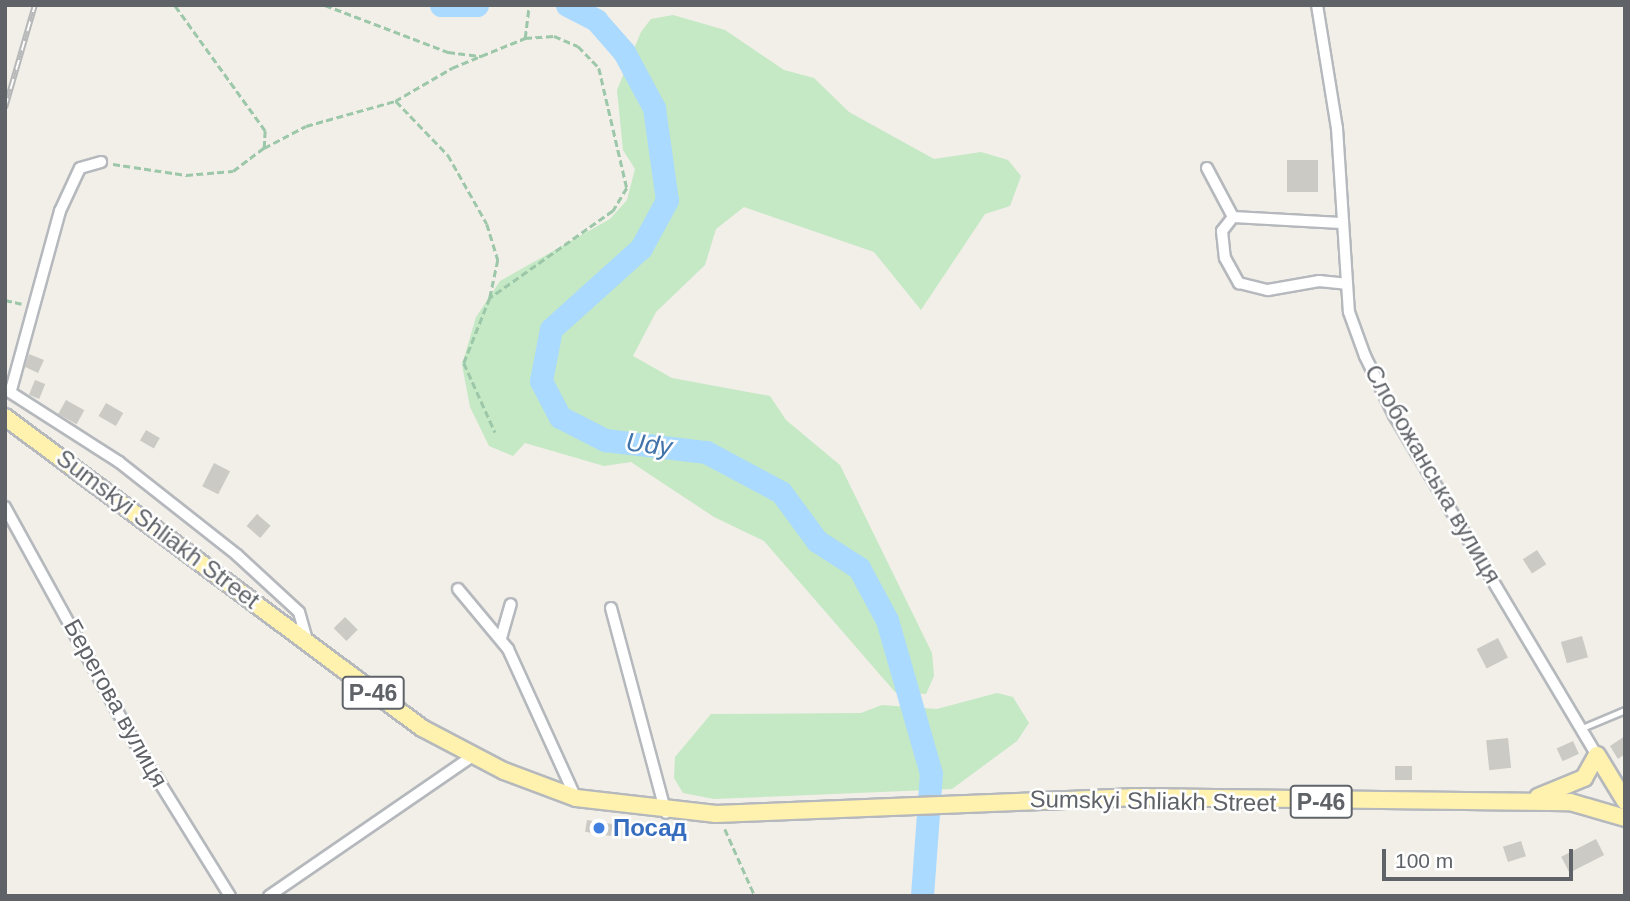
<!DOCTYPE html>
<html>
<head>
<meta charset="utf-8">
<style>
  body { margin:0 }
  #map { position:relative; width:1630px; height:901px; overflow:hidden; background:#f1efe8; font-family:Arial,sans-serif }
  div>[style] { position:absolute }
  .green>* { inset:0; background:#c5e8c5 }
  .river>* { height:23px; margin:-11.5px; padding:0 11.5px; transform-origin:11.5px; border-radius:11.5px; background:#aadaff }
  .building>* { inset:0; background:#cccac5; transform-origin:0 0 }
  .path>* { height:2.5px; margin-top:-1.25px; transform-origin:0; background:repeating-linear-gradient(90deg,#9cc7a9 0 7px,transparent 0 10.5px) }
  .roads { filter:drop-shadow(2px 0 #b5b8bc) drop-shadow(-2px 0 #b5b8bc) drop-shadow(0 2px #b5b8bc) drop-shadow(0 -2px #b5b8bc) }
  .service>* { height:5px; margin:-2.5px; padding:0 2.5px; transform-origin:2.5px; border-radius:2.5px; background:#fff }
  .minor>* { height:10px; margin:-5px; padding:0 5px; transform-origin:5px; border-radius:5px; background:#fff }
  .primary>* { height:16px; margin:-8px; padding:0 8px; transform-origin:8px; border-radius:8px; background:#fff2af }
  .rail>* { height:6px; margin-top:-3px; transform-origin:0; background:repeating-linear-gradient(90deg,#fff 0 10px,#b6b7b8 0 20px); box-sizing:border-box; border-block:2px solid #b6b7b8 }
  .dots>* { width:19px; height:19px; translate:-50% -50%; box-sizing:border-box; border:4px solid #fff; border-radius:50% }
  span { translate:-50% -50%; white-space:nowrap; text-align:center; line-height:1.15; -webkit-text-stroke:5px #fff; paint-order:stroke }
  .shield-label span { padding:2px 5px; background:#fff; border:2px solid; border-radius:5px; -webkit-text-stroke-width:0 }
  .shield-label { font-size:23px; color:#5f6368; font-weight:700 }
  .street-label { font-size:24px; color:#5f6368 }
  .shop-label { font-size:24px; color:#366cbe; font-weight:700 }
  .left { translate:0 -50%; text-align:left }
  .water-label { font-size:26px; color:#4174aa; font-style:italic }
  .frame { position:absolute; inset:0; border:7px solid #5f6368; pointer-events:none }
  .scale { position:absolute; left:1382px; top:849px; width:191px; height:32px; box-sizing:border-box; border:4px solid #5f6368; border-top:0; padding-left:9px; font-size:21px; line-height:24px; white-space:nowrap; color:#5f6368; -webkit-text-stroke:5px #fff; paint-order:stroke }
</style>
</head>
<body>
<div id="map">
  <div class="green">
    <i style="clip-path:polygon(673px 15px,725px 30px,784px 70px,814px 78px,849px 112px,934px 159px,981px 152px,1008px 160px,1021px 176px,1010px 206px,985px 214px,921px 310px,874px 252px,744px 207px,716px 229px,705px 265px,656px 312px,633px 356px,672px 378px,770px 396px,786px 420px,840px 465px,932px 653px,934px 676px,926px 694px,895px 692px,764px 541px,714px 517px,631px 462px,604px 466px,525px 443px,513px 456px,489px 446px,470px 407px,462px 365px,476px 317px,500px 281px,610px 219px,627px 200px,635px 169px,623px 150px,617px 90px,641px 32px,651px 19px)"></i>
    <i style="clip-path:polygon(997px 693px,1013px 697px,1029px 723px,1017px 741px,952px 789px,714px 799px,683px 793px,674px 778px,675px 757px,711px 714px,861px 713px,882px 705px,937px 709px)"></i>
  </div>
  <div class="river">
    <i style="left:441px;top:5px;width:36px"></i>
    <i style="left:567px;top:5px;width:33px;rotate:27deg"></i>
    <i style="left:596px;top:20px;width:43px;rotate:48.8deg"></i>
    <i style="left:624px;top:52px;width:64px;rotate:61.8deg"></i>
    <i style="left:654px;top:108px;width:93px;rotate:82deg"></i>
    <i style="left:667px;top:200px;width:55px;rotate:118.4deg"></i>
    <i style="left:641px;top:248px;width:121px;rotate:138deg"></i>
    <i style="left:551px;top:329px;width:53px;rotate:100.9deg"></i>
    <i style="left:541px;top:381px;width:41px;rotate:62.2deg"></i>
    <i style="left:560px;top:417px;width:51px;rotate:27.1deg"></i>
    <i style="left:605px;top:440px;width:102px;rotate:6.8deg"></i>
    <i style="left:706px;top:452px;width:85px;rotate:28.1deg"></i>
    <i style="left:781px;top:492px;width:61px;rotate:53.7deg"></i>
    <i style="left:817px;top:541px;width:50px;rotate:32.7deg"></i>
    <i style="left:859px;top:568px;width:59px;rotate:61.7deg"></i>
    <i style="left:887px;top:620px;width:159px;rotate:74deg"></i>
    <i style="left:931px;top:773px;width:123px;rotate:94.2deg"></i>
  </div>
  <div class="building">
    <i style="left:1287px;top:160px;width:31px;height:32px"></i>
    <i style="clip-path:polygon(29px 354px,44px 360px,38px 373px,25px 367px)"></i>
    <i style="left:35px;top:380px;width:11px;height:16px;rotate:22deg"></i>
    <i style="left:66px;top:400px;width:21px;height:16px;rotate:29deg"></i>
    <i style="left:106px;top:403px;width:20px;height:15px;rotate:30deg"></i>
    <i style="left:146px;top:430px;width:16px;height:12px;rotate:30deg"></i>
    <i style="left:214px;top:463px;width:18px;height:26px;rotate:27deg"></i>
    <i style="left:257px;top:514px;width:18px;height:16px;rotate:41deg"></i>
    <i style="left:1537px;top:550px;width:17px;height:17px;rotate:57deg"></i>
    <i style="left:345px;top:617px;width:18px;height:16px;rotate:45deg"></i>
    <i style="left:1582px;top:636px;width:22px;height:22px;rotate:74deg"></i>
    <i style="left:1498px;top:638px;width:22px;height:24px;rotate:63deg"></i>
    <i style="clip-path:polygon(1625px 736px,1625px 754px,1618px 759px,1610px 746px)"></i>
    <i style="left:1508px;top:738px;width:30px;height:22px;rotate:84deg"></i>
    <i style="left:1573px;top:741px;width:14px;height:18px;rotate:65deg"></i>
    <i style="left:1395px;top:766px;width:17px;height:14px"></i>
    <i style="left:587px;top:820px;width:26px;height:12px;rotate:9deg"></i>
    <i style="left:1596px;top:839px;width:18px;height:39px;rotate:63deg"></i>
    <i style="left:1521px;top:841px;width:16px;height:19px;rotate:72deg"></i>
  </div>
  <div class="path">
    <i style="left:325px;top:5px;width:132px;rotate:20.9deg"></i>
    <i style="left:448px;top:52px;width:34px;rotate:7deg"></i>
    <i style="left:525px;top:38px;width:33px;rotate:-83deg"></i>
    <i style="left:396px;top:101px;width:75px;rotate:46.1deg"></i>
    <i style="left:448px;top:155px;width:79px;rotate:60.5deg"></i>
    <i style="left:487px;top:224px;width:38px;rotate:73deg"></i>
    <i style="left:498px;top:260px;width:39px;rotate:102deg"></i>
    <i style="left:264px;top:148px;width:47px;rotate:-27.6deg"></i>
    <i style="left:306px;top:126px;width:92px;rotate:-15.7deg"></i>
    <i style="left:395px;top:101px;width:66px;rotate:-30.1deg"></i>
    <i style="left:452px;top:68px;width:79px;rotate:-22.3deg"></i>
    <i style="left:525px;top:38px;width:29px;rotate:-4deg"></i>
    <i style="left:554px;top:36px;width:26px;rotate:23deg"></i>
    <i style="left:578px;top:46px;width:30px;rotate:46deg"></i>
    <i style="left:599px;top:68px;width:123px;rotate:76.9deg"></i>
    <i style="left:627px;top:188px;width:27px;rotate:121deg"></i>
    <i style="left:613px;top:211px;width:151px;rotate:144.7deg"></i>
    <i style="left:490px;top:298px;width:70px;rotate:111.8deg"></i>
    <i style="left:464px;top:363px;width:76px;rotate:65.8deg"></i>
    <i style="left:113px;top:164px;width:74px;rotate:8.6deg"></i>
    <i style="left:186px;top:175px;width:47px;rotate:-4.9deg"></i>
    <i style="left:233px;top:171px;width:39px;rotate:-37deg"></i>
    <i style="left:264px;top:148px;width:17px;rotate:-87deg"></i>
    <i style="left:265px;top:131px;width:155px;rotate:-125.8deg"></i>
    <i style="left:5px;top:300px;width:17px;rotate:13deg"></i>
    <i style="left:725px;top:829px;width:73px;rotate:65.9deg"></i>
  </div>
  <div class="roads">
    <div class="service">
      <i style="left:1582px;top:728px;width:47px;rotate:-22.7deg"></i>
    </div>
    <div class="minor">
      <i style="left:1317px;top:5px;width:125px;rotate:80.8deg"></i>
      <i style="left:1337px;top:128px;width:184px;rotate:86.3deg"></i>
      <i style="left:1349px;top:312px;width:47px;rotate:70deg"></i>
      <i style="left:1365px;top:356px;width:66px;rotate:63.8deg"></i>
      <i style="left:1394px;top:415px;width:396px;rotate:59.2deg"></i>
      <i style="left:1207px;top:168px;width:55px;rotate:62deg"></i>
      <i style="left:1233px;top:217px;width:18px;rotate:128deg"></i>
      <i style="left:1222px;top:231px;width:27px;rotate:84deg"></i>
      <i style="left:1225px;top:258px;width:29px;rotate:61deg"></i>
      <i style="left:1239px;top:283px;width:30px;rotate:14deg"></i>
      <i style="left:1268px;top:290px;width:52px;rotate:-10deg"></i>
      <i style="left:1319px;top:281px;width:27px;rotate:6deg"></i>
      <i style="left:1233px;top:217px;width:108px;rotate:3.2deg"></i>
      <i style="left:5px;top:389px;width:135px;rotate:32.6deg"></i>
      <i style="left:119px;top:462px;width:150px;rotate:38.2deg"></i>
      <i style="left:237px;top:555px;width:84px;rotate:42.6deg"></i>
      <i style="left:299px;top:612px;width:32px;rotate:74deg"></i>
      <i style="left:11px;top:390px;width:186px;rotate:-74.7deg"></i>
      <i style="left:60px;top:211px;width:47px;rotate:-65.1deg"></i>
      <i style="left:80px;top:168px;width:22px;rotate:-16deg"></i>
      <i style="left:5px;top:507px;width:264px;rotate:61.2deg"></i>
      <i style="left:132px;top:738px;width:186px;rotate:58.2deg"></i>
      <i style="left:458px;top:589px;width:78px;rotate:50.2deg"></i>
      <i style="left:508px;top:649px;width:164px;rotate:65.5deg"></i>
      <i style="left:611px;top:608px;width:212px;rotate:75deg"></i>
      <i style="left:501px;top:638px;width:35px;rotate:-74deg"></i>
      <i style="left:269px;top:896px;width:245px;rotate:-34.5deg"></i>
    </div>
    <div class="primary">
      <i style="left:5px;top:417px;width:520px;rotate:36.72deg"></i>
      <i style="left:422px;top:728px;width:93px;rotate:27.7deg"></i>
      <i style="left:504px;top:771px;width:77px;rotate:20.6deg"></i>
      <i style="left:576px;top:798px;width:141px;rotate:6.5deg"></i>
      <i style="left:716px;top:814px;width:416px;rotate:-2.3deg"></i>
      <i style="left:1132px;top:797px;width:438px;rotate:0.7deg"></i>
      <i style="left:1570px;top:802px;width:57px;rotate:16.2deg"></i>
      <i style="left:1597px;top:755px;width:54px;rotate:58.7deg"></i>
      <i style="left:1538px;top:797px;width:50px;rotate:-22.4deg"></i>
      <i style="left:1584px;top:778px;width:26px;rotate:-61deg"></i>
    </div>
  </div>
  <div class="rail">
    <i style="left:5px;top:108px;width:107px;rotate:-73.8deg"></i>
  </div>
  <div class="dots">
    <i style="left:599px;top:828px;background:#3f7fe0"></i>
  </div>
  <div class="shield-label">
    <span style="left:373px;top:693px">Р-46</span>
    <span style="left:1321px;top:802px">Р-46</span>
  </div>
  <div class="street-label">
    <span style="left:1433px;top:474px;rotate:60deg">Слобожанська вулиця</span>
    <span style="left:158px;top:529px;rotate:37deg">Sumskyi Shliakh Street</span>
    <span style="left:116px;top:703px;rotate:61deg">Берегова вулиця</span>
    <span style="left:1153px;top:801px;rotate:1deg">Sumskyi Shliakh Street</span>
  </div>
  <div class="shop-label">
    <span class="left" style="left:613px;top:828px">Посад</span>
  </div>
  <div class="water-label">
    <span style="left:649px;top:445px;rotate:7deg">Udy</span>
  </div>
  <div class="frame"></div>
  <div class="scale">100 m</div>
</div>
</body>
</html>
